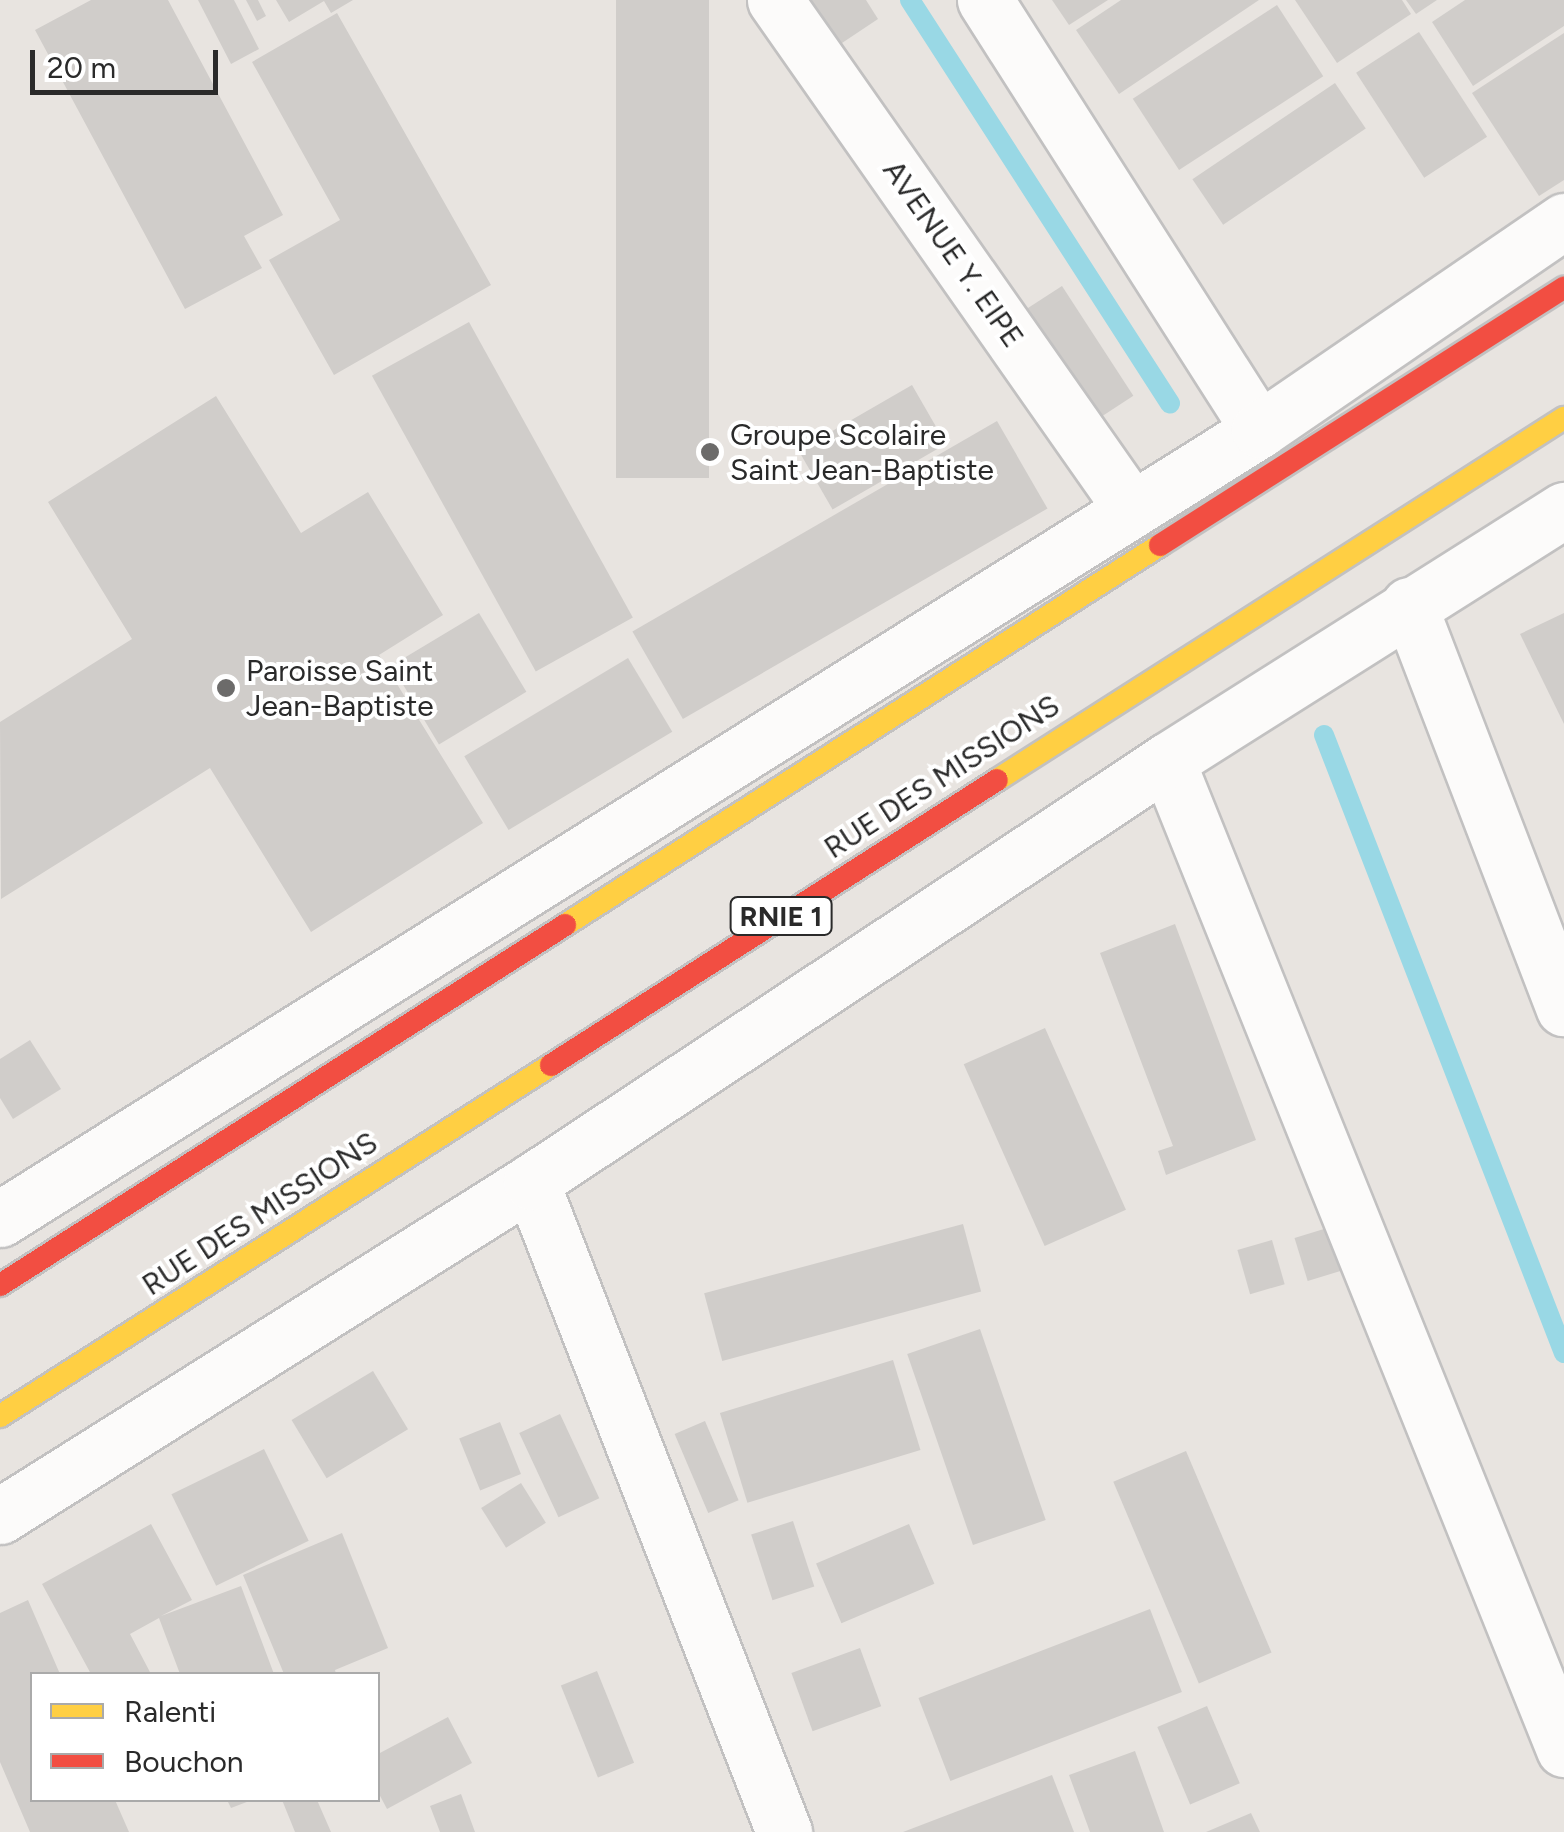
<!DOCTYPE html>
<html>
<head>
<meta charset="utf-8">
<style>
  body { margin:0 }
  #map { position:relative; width:1564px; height:1832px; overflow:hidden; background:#e8e4e0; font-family:Figtree,sans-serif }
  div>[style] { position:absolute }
  .stream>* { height:20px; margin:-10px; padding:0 10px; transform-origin:10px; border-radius:10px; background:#99d8e5 }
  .building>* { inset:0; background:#d0cdca; transform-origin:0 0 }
  .roads { filter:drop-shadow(2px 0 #c2c1c1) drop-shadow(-2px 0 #c2c1c1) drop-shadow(0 2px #c2c1c1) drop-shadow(0 -2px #c2c1c1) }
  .street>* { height:55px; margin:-27.5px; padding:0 27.5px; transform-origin:27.5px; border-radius:27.5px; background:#fcfbfa }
  .slow>* { height:22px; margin:-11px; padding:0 11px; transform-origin:11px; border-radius:11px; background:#ffcf43 }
  .jam>* { height:22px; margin:-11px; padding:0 11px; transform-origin:11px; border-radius:11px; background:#f24e42 }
  .dots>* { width:28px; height:28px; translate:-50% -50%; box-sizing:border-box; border:5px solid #fff; border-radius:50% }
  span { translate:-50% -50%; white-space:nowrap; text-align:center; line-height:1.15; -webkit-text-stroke:8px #fff; paint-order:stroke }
  .shield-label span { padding:2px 8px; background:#fff; border:2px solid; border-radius:8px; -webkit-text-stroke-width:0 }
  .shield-label { font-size:28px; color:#2a2a2a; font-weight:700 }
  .street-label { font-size:30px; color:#2a2a2a }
  .poi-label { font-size:30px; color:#2a2a2a }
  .left { translate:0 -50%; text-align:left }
  .legend { position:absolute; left:30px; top:1672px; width:350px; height:130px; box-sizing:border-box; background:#fff; border:2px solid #aaa; margin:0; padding:12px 18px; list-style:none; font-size:30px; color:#2a2a2a }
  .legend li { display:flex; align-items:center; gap:20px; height:50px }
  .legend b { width:50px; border:2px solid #aaa }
  .scale { position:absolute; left:30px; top:50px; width:188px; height:45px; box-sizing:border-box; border:5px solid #2a2a2a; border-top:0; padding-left:12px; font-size:30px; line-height:35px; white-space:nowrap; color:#2a2a2a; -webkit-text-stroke:8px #fff; paint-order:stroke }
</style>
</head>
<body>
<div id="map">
  <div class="stream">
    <i style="left:910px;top:0;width:480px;rotate:57.2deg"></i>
    <i style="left:1324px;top:735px;width:663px;rotate:68.78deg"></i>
  </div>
  <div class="building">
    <i style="clip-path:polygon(91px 0,168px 0,283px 215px,244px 236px,262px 268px,185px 309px,35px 30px)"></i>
    <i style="clip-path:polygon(198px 0,234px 0,259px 49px,231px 64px)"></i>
    <i style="clip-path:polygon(246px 0,258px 0,266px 16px,257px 21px)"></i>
    <i style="clip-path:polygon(276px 0,353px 0,331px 13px,324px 1px,289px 22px)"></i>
    <i style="left:616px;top:0;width:93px;height:478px"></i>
    <i style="clip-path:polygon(806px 0,866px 0,878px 19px,836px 47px)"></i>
    <i style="clip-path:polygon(1052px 0,1108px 0,1069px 25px)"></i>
    <i style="clip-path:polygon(1121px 0,1259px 0,1119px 94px,1076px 30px)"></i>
    <i style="clip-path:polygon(1295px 0,1402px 0,1411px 14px,1337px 63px)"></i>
    <i style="clip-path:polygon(1406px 0,1437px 0,1416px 14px)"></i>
    <i style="clip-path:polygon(1465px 0,1564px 0,1564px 26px,1473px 86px,1432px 22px)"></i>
    <i style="left:1277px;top:5px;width:85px;height:172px;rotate:57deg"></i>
    <i style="clip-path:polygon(337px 13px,491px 285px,334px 375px,269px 260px,340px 220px,252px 62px)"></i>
    <i style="left:1419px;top:32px;width:125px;height:75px;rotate:57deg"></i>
    <i style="clip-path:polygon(1564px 33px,1564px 180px,1539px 196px,1472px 93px)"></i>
    <i style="left:1335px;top:83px;width:55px;height:172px;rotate:56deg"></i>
    <i style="left:1062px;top:286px;width:131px;height:41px;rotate:57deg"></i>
    <i style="left:469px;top:322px;width:338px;height:111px;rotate:61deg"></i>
    <i style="left:912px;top:385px;width:68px;height:131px;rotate:60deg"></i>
    <i style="clip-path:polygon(216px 396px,301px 533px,368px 492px,443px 615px,379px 655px,483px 823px,311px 932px,210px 768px,1px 899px,0 722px,132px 639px,48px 502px)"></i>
    <i style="left:997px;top:421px;width:101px;height:421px;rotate:60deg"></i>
    <i style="left:479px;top:613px;width:92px;height:102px;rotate:59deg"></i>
    <i style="clip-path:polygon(1564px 613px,1564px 724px,1520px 634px)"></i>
    <i style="left:628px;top:658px;width:86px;height:191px;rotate:59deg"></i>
    <i style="clip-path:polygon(1175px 924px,1256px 1140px,1166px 1175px,1158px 1151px,1173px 1146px,1100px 953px)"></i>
    <i style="left:1045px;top:1028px;width:199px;height:89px;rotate:66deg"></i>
    <i style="clip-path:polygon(30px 1040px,61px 1089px,13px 1119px,0 1098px,0 1059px)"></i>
    <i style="left:1350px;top:1221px;width:45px;height:58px;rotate:73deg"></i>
    <i style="left:963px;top:1224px;width:70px;height:268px;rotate:75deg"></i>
    <i style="left:1272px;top:1240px;width:46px;height:36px;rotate:74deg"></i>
    <i style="left:980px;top:1329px;width:202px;height:77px;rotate:71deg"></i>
    <i style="left:893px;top:1360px;width:94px;height:181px;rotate:73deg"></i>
    <i style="left:373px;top:1371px;width:68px;height:95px;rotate:59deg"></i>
    <i style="left:560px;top:1414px;width:93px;height:45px;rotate:65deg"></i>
    <i style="left:705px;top:1421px;width:86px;height:33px;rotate:67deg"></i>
    <i style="left:500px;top:1422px;width:56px;height:44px;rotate:68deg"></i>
    <i style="left:264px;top:1449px;width:102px;height:103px;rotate:64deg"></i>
    <i style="left:1186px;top:1451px;width:219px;height:79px;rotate:67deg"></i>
    <i style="left:521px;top:1483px;width:47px;height:47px;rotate:58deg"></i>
    <i style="left:793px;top:1521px;width:69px;height:44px;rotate:72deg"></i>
    <i style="clip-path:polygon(151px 1524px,192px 1600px,161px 1616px,241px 1586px,274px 1674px,180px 1674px,159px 1618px,130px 1634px,151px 1674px,91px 1674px,42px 1584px)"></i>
    <i style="left:909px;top:1524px;width:65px;height:101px;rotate:67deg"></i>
    <i style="clip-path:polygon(342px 1533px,388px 1648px,335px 1670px,336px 1674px,284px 1674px,243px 1575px)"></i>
    <i style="clip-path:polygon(28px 1600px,60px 1674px,32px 1674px,32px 1800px,115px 1800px,129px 1832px,30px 1832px,0 1762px,0 1613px)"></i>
    <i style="left:1150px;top:1609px;width:89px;height:248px;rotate:69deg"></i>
    <i style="left:860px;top:1648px;width:62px;height:73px;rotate:70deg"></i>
    <i style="left:597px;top:1671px;width:99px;height:39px;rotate:68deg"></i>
    <i style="left:1207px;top:1706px;width:84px;height:54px;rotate:67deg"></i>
    <i style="clip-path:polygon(448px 1717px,472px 1763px,387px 1809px,378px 1792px,378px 1754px)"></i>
    <i style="clip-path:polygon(1135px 1751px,1164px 1832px,1090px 1832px,1069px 1775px)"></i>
    <i style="clip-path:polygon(1052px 1775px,1074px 1832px,903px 1832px)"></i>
    <i style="clip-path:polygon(461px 1794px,475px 1832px,440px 1832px,430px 1806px)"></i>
    <i style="clip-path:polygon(227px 1800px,252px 1800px,231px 1808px)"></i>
    <i style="clip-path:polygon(282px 1800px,317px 1800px,331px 1832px,295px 1832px)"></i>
    <i style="clip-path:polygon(1251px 1813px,1260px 1832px,1206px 1832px)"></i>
  </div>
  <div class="roads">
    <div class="street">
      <i style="left:775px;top:0;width:620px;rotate:54.98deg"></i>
      <i style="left:985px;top:0;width:510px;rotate:57.49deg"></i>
      <i style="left:1409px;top:605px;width:432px;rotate:69deg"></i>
      <i style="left:1167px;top:761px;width:1065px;rotate:68.11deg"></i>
      <i style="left:531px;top:1182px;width:698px;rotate:68.73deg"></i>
      <i style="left:0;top:1219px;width:1486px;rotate:-32.07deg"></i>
      <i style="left:1259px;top:430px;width:370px;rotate:-34.4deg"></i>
      <i style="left:0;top:1516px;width:627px;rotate:-32.17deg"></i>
      <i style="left:531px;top:1182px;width:763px;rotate:-33.5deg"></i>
      <i style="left:1167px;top:761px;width:470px;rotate:-32.3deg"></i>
    </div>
    <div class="slow">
      <i style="left:997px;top:780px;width:673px;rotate:-32.56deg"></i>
      <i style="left:565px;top:925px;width:706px;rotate:-32.56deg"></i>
      <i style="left:0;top:1416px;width:653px;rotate:-32.5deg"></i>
    </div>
    <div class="jam">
      <i style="left:1160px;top:545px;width:479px;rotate:-32.5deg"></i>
      <i style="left:551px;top:1065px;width:529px;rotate:-32.58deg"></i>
      <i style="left:0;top:1285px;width:670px;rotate:-32.5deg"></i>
    </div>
  </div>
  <div class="dots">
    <i style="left:710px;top:452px;background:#6c6b6a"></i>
    <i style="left:226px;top:688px;background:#6c6b6a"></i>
  </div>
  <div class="shield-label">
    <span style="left:781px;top:916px">RNIE 1</span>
  </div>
  <div class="street-label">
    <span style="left:953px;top:254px;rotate:55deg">AVENUE Y. EIPE</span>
    <span style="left:942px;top:777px;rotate:-33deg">RUE DES MISSIONS</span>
    <span style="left:260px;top:1214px;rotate:-33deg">RUE DES MISSIONS</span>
  </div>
  <div class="poi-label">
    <span class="left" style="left:730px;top:452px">Groupe Scolaire<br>Saint Jean-Baptiste</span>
    <span class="left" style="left:246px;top:688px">Paroisse Saint<br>Jean-Baptiste</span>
  </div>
  <ul class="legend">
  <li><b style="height:12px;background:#ffcf43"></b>Ralenti</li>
  <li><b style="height:12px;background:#f24e42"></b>Bouchon</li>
  </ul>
  <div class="scale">20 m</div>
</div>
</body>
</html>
